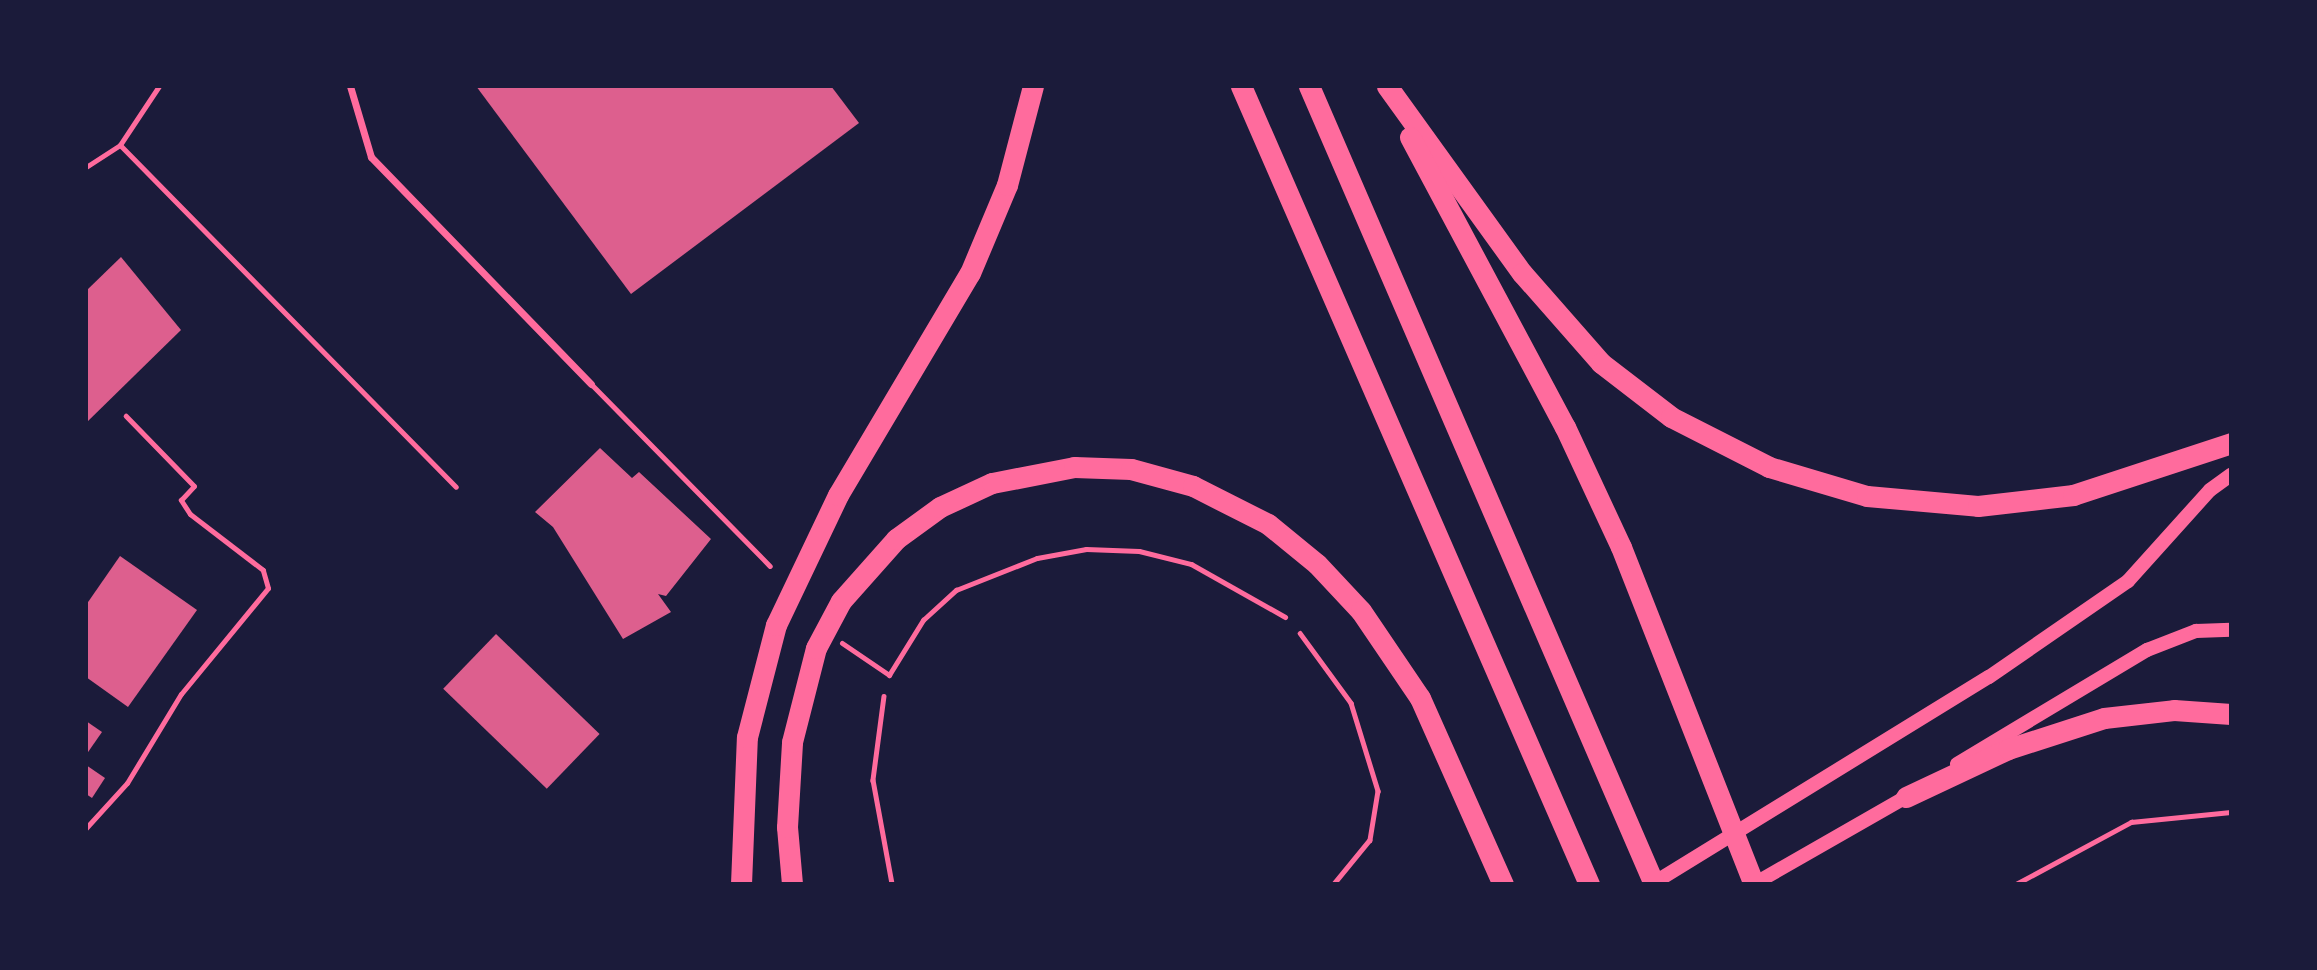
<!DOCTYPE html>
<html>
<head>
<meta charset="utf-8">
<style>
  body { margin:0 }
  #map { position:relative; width:2317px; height:970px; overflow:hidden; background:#1b1b3a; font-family:"Noto Sans",sans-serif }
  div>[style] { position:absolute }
  .building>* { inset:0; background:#dd5f8e; transform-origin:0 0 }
  .path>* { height:4.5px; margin:-2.25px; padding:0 2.25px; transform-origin:2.25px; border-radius:2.25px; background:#ff6b9d }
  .service>* { height:5px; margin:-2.5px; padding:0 2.5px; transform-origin:2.5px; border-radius:2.5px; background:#ff6b9d }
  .minor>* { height:7px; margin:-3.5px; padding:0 3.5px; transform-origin:3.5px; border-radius:3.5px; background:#ff6b9d }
  .secondary>* { height:14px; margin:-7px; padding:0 7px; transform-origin:7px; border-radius:7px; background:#ff6b9d }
  .motorway>* { height:21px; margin:-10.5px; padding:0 10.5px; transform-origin:10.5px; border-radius:10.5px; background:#ff6b9d }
  span { translate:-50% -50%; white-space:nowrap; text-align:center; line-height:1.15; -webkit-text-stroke:6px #1b1b3a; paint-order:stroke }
  .frame { position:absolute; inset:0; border:88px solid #1b1b3a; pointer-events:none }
</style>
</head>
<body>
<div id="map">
  <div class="building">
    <i style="clip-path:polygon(476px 86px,831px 86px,859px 123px,631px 294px)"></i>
    <i style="clip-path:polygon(121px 257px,181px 330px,86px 423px,86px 291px)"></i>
    <i style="clip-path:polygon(600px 448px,632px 478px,639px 472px,711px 539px,666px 596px,658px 594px,671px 612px,623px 639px,553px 527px,535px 512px)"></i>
    <i style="clip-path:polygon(120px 556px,197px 610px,128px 707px,86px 677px,86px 605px)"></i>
    <i style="left:496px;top:634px;width:144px;height:76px;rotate:44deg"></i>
    <i style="clip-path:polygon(86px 721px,102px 732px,86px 755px)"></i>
    <i style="clip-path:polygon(86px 765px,105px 778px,92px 798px,86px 794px)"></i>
  </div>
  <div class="path">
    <i style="left:1300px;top:633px;width:87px;rotate:53.9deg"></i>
    <i style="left:1351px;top:703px;width:92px;rotate:72.9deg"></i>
    <i style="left:1378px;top:791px;width:50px;rotate:99.3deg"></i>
    <i style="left:1370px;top:840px;width:57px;rotate:129.3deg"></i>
    <i style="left:884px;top:696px;width:85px;rotate:97.5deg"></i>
    <i style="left:873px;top:780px;width:106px;rotate:79.6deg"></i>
    <i style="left:2016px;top:884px;width:131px;rotate:-28.3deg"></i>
    <i style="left:2131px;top:822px;width:100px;rotate:-5.7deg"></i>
  </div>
  <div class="service">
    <i style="left:159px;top:86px;width:71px;rotate:123.5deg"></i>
    <i style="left:120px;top:145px;width:479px;rotate:45.5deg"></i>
    <i style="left:86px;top:167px;width:40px;rotate:-32.9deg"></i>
    <i style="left:591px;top:384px;width:255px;rotate:45.5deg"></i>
    <i style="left:842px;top:643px;width:57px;rotate:34.2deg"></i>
    <i style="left:889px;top:675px;width:65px;rotate:-58.3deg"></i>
    <i style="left:923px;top:620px;width:45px;rotate:-42.3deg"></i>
    <i style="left:956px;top:590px;width:87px;rotate:-21.6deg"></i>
    <i style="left:1037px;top:558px;width:50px;rotate:-10.4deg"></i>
    <i style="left:1086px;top:549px;width:53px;rotate:2.2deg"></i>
    <i style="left:1139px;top:551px;width:54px;rotate:14deg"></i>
    <i style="left:1191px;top:564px;width:108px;rotate:29.4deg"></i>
    <i style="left:86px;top:828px;width:61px;rotate:-47.7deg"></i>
    <i style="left:127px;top:783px;width:104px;rotate:-58.8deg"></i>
    <i style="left:181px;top:694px;width:137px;rotate:-50.6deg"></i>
    <i style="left:268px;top:588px;width:19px;rotate:-106deg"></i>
    <i style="left:263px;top:570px;width:92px;rotate:-142.5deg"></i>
    <i style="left:190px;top:514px;width:17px;rotate:-123deg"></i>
    <i style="left:181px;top:500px;width:19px;rotate:-47deg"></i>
    <i style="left:194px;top:486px;width:98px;rotate:-134.2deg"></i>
  </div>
  <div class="minor">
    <i style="left:350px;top:86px;width:74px;rotate:73.5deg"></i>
    <i style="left:371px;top:157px;width:316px;rotate:45.9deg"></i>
  </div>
  <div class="secondary">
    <i style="left:1957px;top:764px;width:222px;rotate:-31deg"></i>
    <i style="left:2147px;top:650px;width:53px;rotate:-21.2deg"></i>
    <i style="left:2196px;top:631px;width:35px;rotate:-2deg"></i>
    <i style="left:1652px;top:884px;width:395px;rotate:-31.6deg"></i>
    <i style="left:1989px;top:677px;width:169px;rotate:-34.6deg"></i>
    <i style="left:2128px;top:581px;width:122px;rotate:-48deg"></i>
    <i style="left:2210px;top:490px;width:26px;rotate:-36deg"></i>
    <i style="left:1754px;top:884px;width:183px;rotate:-29.8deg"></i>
  </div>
  <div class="motorway">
    <i style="left:1241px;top:86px;width:871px;rotate:66.44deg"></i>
    <i style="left:1309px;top:86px;width:869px;rotate:66.62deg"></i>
    <i style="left:1387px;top:86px;width:231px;rotate:54.2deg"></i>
    <i style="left:1522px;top:273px;width:120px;rotate:48.7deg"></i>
    <i style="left:1601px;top:363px;width:88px;rotate:37.6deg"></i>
    <i style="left:1671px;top:417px;width:110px;rotate:27deg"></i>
    <i style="left:1769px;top:467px;width:102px;rotate:16.5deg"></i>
    <i style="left:1867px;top:496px;width:111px;rotate:5.1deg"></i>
    <i style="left:1978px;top:506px;width:96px;rotate:-6.6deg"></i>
    <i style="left:2073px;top:495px;width:166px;rotate:-18.2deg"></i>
    <i style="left:1410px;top:137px;width:329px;rotate:61.9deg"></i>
    <i style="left:1565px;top:427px;width:132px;rotate:65deg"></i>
    <i style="left:1621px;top:547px;width:362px;rotate:68.5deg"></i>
    <i style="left:1906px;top:797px;width:113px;rotate:-25.2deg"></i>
    <i style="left:2008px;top:749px;width:101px;rotate:-17.9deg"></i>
    <i style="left:2104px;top:718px;width:70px;rotate:-6.5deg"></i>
    <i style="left:2174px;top:710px;width:57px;rotate:4deg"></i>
    <i style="left:741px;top:884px;width:147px;rotate:-87.7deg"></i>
    <i style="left:747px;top:737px;width:116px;rotate:-75.5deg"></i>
    <i style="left:776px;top:625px;width:144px;rotate:-64.5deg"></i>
    <i style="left:838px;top:495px;width:258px;rotate:-59.3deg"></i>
    <i style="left:970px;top:273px;width:95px;rotate:-67.2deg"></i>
    <i style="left:1007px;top:185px;width:102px;rotate:-75.3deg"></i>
    <i style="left:792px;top:884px;width:57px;rotate:-95deg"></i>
    <i style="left:787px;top:827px;width:85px;rotate:-86.6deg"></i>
    <i style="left:792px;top:742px;width:97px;rotate:-75.7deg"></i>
    <i style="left:816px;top:648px;width:53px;rotate:-62deg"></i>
    <i style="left:841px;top:601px;width:83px;rotate:-48.4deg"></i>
    <i style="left:896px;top:539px;width:54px;rotate:-36deg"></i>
    <i style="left:940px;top:507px;width:57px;rotate:-24.8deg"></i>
    <i style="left:992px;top:483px;width:84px;rotate:-11deg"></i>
    <i style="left:1074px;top:467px;width:57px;rotate:2deg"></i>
    <i style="left:1131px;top:469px;width:64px;rotate:15.3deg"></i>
    <i style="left:1193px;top:486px;width:84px;rotate:26.9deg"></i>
    <i style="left:1268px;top:524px;width:63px;rotate:39.2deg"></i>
    <i style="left:1317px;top:564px;width:64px;rotate:46.9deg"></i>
    <i style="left:1361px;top:611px;width:105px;rotate:55.9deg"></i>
    <i style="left:1420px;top:698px;width:204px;rotate:66deg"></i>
  </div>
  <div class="frame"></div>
</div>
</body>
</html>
